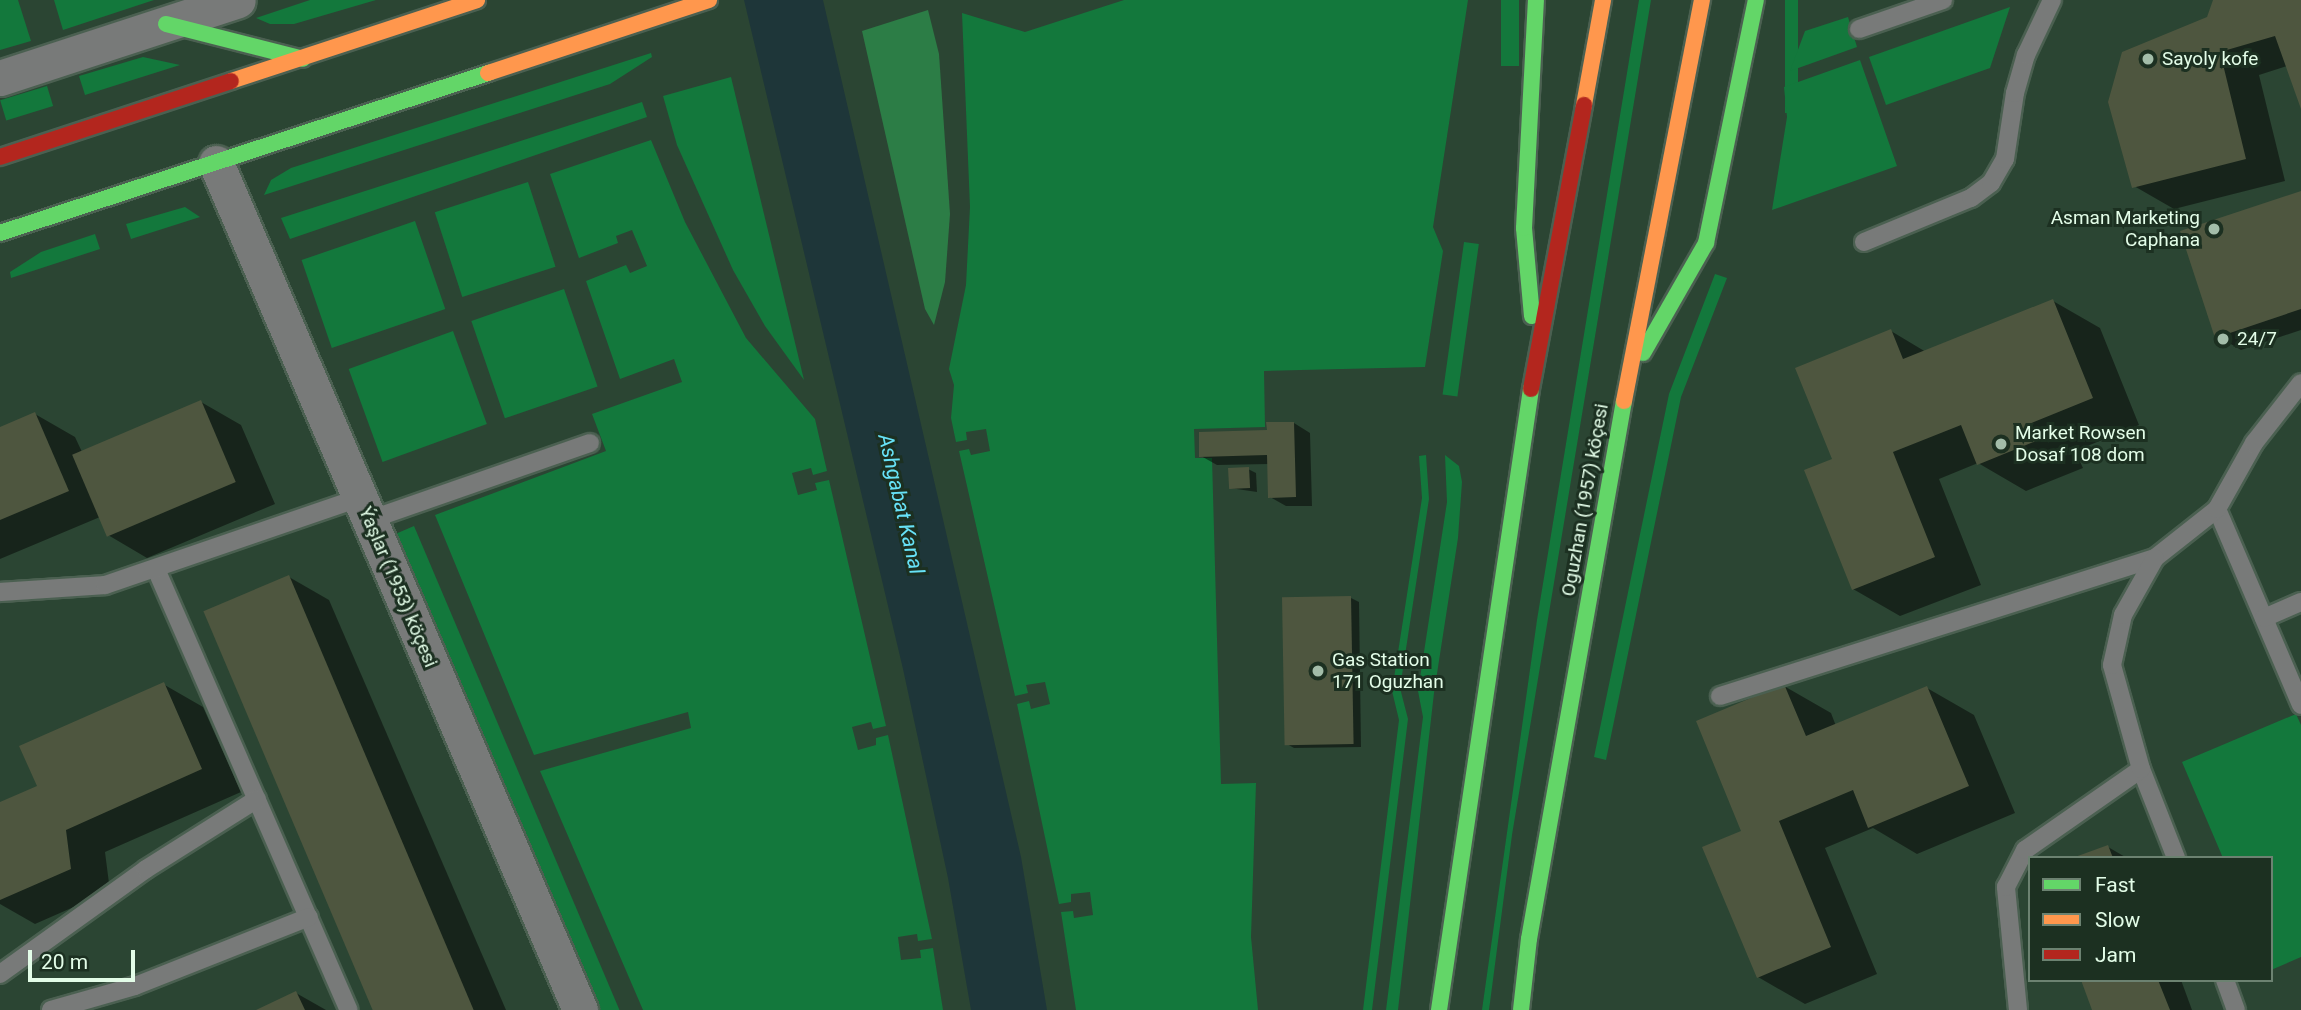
<!DOCTYPE html>
<html>
<head>
<meta charset="utf-8">
<style>
  body { margin:0 }
  #map { position:relative; width:2301px; height:1010px; overflow:hidden; background:#2b4533; font-family:Roboto,sans-serif }
  div>[style] { position:absolute }
  .green>* { inset:0; background:#13783c; transform-origin:0 0 }
  .forest>* { inset:0; background:#2c7d46 }
  .water>* { inset:0; background:#1e3639 }
  .shadow>* { inset:0; background:#0007 }
  .building>* { inset:0; background:#4e563f; transform-origin:0 0 }
  .roads { filter:drop-shadow(2px 0 #4b6051) drop-shadow(-2px 0 #4b6051) drop-shadow(0 2px #4b6051) drop-shadow(0 -2px #4b6051) }
  .lane>* { height:18px; margin:-9px; padding:0 9px; transform-origin:9px; border-radius:9px; background:#787a79 }
  .street>* { height:35px; margin:-17.5px; padding:0 17.5px; transform-origin:17.5px; border-radius:17.5px; background:#787a79 }
  .fast>* { height:16px; margin:-8px; padding:0 8px; transform-origin:8px; border-radius:8px; background:#63d668 }
  .slow>* { height:16px; margin:-8px; padding:0 8px; transform-origin:8px; border-radius:8px; background:#ff974d }
  .jam>* { height:16px; margin:-8px; padding:0 8px; transform-origin:8px; border-radius:8px; background:#b3261e }
  .dots>* { width:19px; height:19px; translate:-50% -50%; box-sizing:border-box; border:4px solid #1c3021; border-radius:50% }
  span { translate:-50% -50%; white-space:nowrap; text-align:center; line-height:1.15; -webkit-text-stroke:6px #1c3021; paint-order:stroke }
  .poi-label { font-size:19px; color:#e3fde8 }
  .left { translate:0 -50%; text-align:left }
  .right { translate:-100% -50%; text-align:right }
  .street-label { font-size:19px; color:#e3fde8 }
  .water-label { font-size:21px; color:#67e2f7; font-style:italic }
  .legend { position:absolute; left:2028px; top:856px; width:245px; height:126px; box-sizing:border-box; background:#1c3021; border:2px solid #6c8271; margin:0; padding:9px 12px; list-style:none; font-size:21px; color:#e3fde8 }
  .legend li { display:flex; align-items:center; gap:14px; height:35px }
  .legend b { width:35px; border:2px solid #6c8271 }
  .scale { position:absolute; left:28px; top:950px; width:107px; height:32px; box-sizing:border-box; border:4px solid #e3fde8; border-top:0; padding-left:9px; font-size:21px; line-height:24px; white-space:nowrap; color:#e3fde8; -webkit-text-stroke:5px #1c3021; paint-order:stroke }
</style>
</head>
<body>
<div id="map">
  <div class="green">
    <i style="clip-path:polygon(0 0,18px 0,31px 41px,0 50px)"></i>
    <i style="clip-path:polygon(54px 0,154px 0,63px 30px)"></i>
    <i style="clip-path:polygon(310px 0,376px 0,294px 24px,270px 24px,256px 18px)"></i>
    <i style="clip-path:polygon(1124px 0,1468px 0,1433px 227px,1443px 251px,1425px 367px,1264px 371px,1265px 427px,1194px 429px,1195px 458px,1212px 458px,1221px 784px,1256px 783px,1251px 937px,1258px 1010px,1076px 1010px,1061px 912px,1073px 911px,1074px 918px,1093px 915px,1090px 892px,1071px 894px,1071px 902px,1059px 904px,1017px 704px,1029px 701px,1031px 709px,1050px 704px,1045px 682px,1026px 685px,1028px 693px,1015px 696px,959px 451px,969px 449px,971px 455px,990px 451px,986px 429px,966px 432px,967px 440px,956px 442px,951px 418px,954px 385px,949px 369px,966px 285px,970px 207px,962px 13px,1025px 32px)"></i>
    <i style="left:1501px;top:0;width:18px;height:66px"></i>
    <i style="clip-path:polygon(1639px 0,1651px 0,1512px 835px,1489px 1010px,1482px 1010px,1537px 620px)"></i>
    <i style="left:1785px;top:0;width:13px;height:113px"></i>
    <i style="clip-path:polygon(2010px 7px,1990px 68px,1886px 105px,1869px 57px)"></i>
    <i style="clip-path:polygon(1848px 17px,1857px 47px,1790px 71px,1805px 31px)"></i>
    <i style="clip-path:polygon(651px 53px,652px 57px,610px 84px,264px 195px,271px 180px,291px 168px)"></i>
    <i style="clip-path:polygon(143px 57px,180px 65px,85px 95px,79px 76px)"></i>
    <i style="clip-path:polygon(1860px 60px,1897px 166px,1772px 210px,1787px 117px,1784px 87px)"></i>
    <i style="clip-path:polygon(731px 77px,804px 380px,765px 326px,733px 270px,677px 145px,663px 96px)"></i>
    <i style="left:47px;top:86px;width:21px;height:49px;rotate:73deg"></i>
    <i style="clip-path:polygon(642px 102px,647px 117px,290px 239px,281px 218px)"></i>
    <i style="clip-path:polygon(651px 140px,685px 222px,746px 338px,815px 419px,827px 471px,813px 475px,811px 468px,792px 473px,798px 495px,817px 490px,815px 483px,829px 480px,886px 726px,873px 729px,871px 722px,852px 727px,858px 750px,876px 745px,876px 738px,888px 735px,932px 939px,918px 941px,917px 934px,898px 937px,901px 960px,921px 958px,920px 950px,933px 948px,943px 1010px,643px 1010px,540px 771px,691px 728px,688px 712px,534px 755px,435px 515px,606px 451px,592px 414px,682px 382px,674px 359px,620px 379px,586px 281px,626px 265px,630px 273px,647px 266px,632px 230px,616px 236px,618px 243px,579px 258px,550px 174px)"></i>
    <i style="left:528px;top:182px;width:89px;height:98px;rotate:72deg"></i>
    <i style="clip-path:polygon(185px 207px,200px 217px,131px 239px,126px 224px)"></i>
    <i style="left:415px;top:221px;width:93px;height:120px;rotate:71deg"></i>
    <i style="clip-path:polygon(95px 234px,100px 249px,11px 278px,10px 272px,41px 252px)"></i>
    <i style="left:1464px;top:242px;width:15px;height:154px;rotate:8deg"></i>
    <i style="clip-path:polygon(1715px 274px,1727px 278px,1681px 397px,1606px 760px,1594px 757px,1669px 394px)"></i>
    <i style="left:564px;top:289px;width:103px;height:98px;rotate:71deg"></i>
    <i style="left:453px;top:331px;width:99px;height:111px;rotate:70deg"></i>
    <i style="clip-path:polygon(1426px 455px,1429px 499px,1400px 688px,1408px 719px,1372px 1010px,1363px 1010px,1399px 720px,1392px 691px,1422px 498px,1419px 456px)"></i>
    <i style="clip-path:polygon(1445px 455px,1459px 466px,1462px 482px,1458px 538px,1434px 693px,1398px 1010px,1386px 1010px,1423px 717px,1418px 691px,1447px 502px)"></i>
    <i style="left:414px;top:526px;width:526px;height:19px;rotate:67deg"></i>
    <i style="clip-path:polygon(2296px 714px,2301px 725px,2301px 957px,2271px 970px,2271px 858px,2223px 858px,2182px 762px)"></i>
  </div>
  <div class="forest">
    <i style="clip-path:polygon(928px 10px,939px 54px,950px 214px,945px 282px,934px 325px,925px 309px,862px 31px)"></i>
  </div>
  <div class="water">
    <i style="clip-path:polygon(744px 0,823px 0,1021px 857px,1047px 1010px,971px 1010px,948px 878px,903px 669px)"></i>
  </div>
  <div class="shadow">
    <i style="clip-path:polygon(2215px 0,2301px 0,2301px 105px,2287px 66px,2259px 75px,2285px 181px,2174px 209px,2134px 186px)"></i>
    <i style="clip-path:polygon(2301px 192px,2301px 330px,2241px 350px,2217px 336px)"></i>
    <i style="clip-path:polygon(2053px 301px,2100px 328px,2139px 425px,2075px 451px,2083px 468px,2026px 491px,1978px 463px,1939px 479px,1981px 585px,1900px 616px,1853px 589px,1834px 460px,1891px 331px,1926px 352px)"></i>
    <i style="clip-path:polygon(201px 402px,241px 425px,275px 504px,147px 558px,108px 535px,100px 517px,0 559px,0 428px,35px 414px,75px 437px,82px 452px)"></i>
    <i style="clip-path:polygon(1294px 423px,1310px 433px,1312px 506px,1286px 506px,1270px 497px,1269px 464px,1217px 465px,1201px 456px)"></i>
    <i style="clip-path:polygon(1248px 469px,1256px 473px,1257px 492px,1230px 488px)"></i>
    <i style="clip-path:polygon(289px 577px,329px 600px,506px 1010px,377px 1010px)"></i>
    <i style="clip-path:polygon(1351px 598px,1359px 602px,1361px 747px,1294px 748px,1287px 744px,1284px 599px)"></i>
    <i style="clip-path:polygon(163px 684px,203px 707px,241px 792px,105px 852px,110px 891px,35px 924px,0 904px,0 804px,39px 787px)"></i>
    <i style="clip-path:polygon(1784px 686px,1831px 713px,1836px 726px,1927px 688px,1974px 715px,2015px 813px,1917px 854px,1873px 828px,1825px 848px,1877px 974px,1805px 1004px,1758px 977px,1744px 832px)"></i>
    <i style="clip-path:polygon(2108px 847px,2127px 858px,2079px 858px)"></i>
    <i style="clip-path:polygon(2083px 980px,2181px 980px,2192px 1010px,2094px 1010px)"></i>
    <i style="clip-path:polygon(296px 993px,326px 1010px,260px 1010px)"></i>
  </div>
  <div class="building">
    <i style="clip-path:polygon(2213px 0,2301px 0,2301px 109px,2275px 36px,2220px 52px,2246px 159px,2132px 188px,2108px 102px,2122px 52px,2207px 17px)"></i>
    <i style="clip-path:polygon(2301px 191px,2301px 309px,2215px 338px,2180px 231px)"></i>
    <i style="clip-path:polygon(2053px 299px,2093px 398px,2029px 424px,2036px 441px,1977px 465px,1961px 425px,1893px 452px,1935px 557px,1852px 590px,1804px 470px,1832px 459px,1795px 368px,1891px 329px,1903px 359px)"></i>
    <i style="left:201px;top:400px;width:89px;height:140px;rotate:67deg"></i>
    <i style="clip-path:polygon(35px 412px,69px 491px,0 520px,0 427px)"></i>
    <i style="clip-path:polygon(1266px 422px,1294px 422px,1296px 497px,1268px 498px,1267px 455px,1199px 457px,1199px 432px,1267px 430px)"></i>
    <i style="left:1249px;top:467px;width:21px;height:21px;rotate:87deg"></i>
    <i style="left:289px;top:575px;width:474px;height:93px;rotate:67deg"></i>
    <i style="left:1351px;top:596px;width:148px;height:69px;rotate:89deg"></i>
    <i style="clip-path:polygon(164px 682px,202px 769px,66px 830px,71px 869px,0 900px,0 802px,37px 786px,19px 746px)"></i>
    <i style="clip-path:polygon(1784px 684px,1806px 736px,1927px 686px,1969px 786px,1868px 828px,1853px 790px,1779px 821px,1831px 947px,1757px 978px,1702px 847px,1741px 831px,1696px 721px)"></i>
    <i style="clip-path:polygon(2108px 845px,2113px 858px,2075px 858px,2075px 857px)"></i>
    <i style="clip-path:polygon(2081px 980px,2158px 980px,2170px 1010px,2092px 1010px)"></i>
    <i style="clip-path:polygon(296px 991px,305px 1010px,256px 1010px)"></i>
  </div>
  <div class="roads">
    <div class="lane">
      <i style="left:1859px;top:29px;width:89px;rotate:-19deg"></i>
      <i style="left:1864px;top:242px;width:116px;rotate:-22.4deg"></i>
      <i style="left:1971px;top:198px;width:25px;rotate:-37deg"></i>
      <i style="left:1991px;top:183px;width:28px;rotate:-60deg"></i>
      <i style="left:2005px;top:159px;width:67px;rotate:-81.4deg"></i>
      <i style="left:2015px;top:93px;width:40px;rotate:-74deg"></i>
      <i style="left:2026px;top:55px;width:61px;rotate:-64.7deg"></i>
      <i style="left:2217px;top:509px;width:213px;rotate:66.8deg"></i>
      <i style="left:369px;top:520px;width:234px;rotate:-19.2deg"></i>
      <i style="left:156px;top:569px;width:481px;rotate:66.4deg"></i>
      <i style="left:0;top:592px;width:105px;rotate:-3.8deg"></i>
      <i style="left:105px;top:585px;width:268px;rotate:-18.9deg"></i>
      <i style="left:2264px;top:618px;width:40px;rotate:-23.4deg"></i>
      <i style="left:1720px;top:696px;width:456px;rotate:-17.6deg"></i>
      <i style="left:2155px;top:558px;width:79px;rotate:-38.3deg"></i>
      <i style="left:2217px;top:509px;width:76px;rotate:-60.7deg"></i>
      <i style="left:2254px;top:443px;width:76px;rotate:-51.9deg"></i>
      <i style="left:2141px;top:769px;width:96px;rotate:68.5deg"></i>
      <i style="left:0;top:974px;width:180px;rotate:-35.7deg"></i>
      <i style="left:146px;top:869px;width:131px;rotate:-32.2deg"></i>
      <i style="left:2225px;top:980px;width:32px;rotate:70deg"></i>
      <i style="left:51px;top:1010px;width:87px;rotate:-15.9deg"></i>
      <i style="left:135px;top:986px;width:187px;rotate:-21.6deg"></i>
      <i style="left:2018px;top:1010px;width:124px;rotate:-95.6deg"></i>
      <i style="left:2006px;top:887px;width:42px;rotate:-62.8deg"></i>
      <i style="left:2025px;top:850px;width:141px;rotate:-34.9deg"></i>
      <i style="left:2141px;top:769px;width:108px;rotate:-105.6deg"></i>
      <i style="left:2112px;top:665px;width:51px;rotate:-77.6deg"></i>
      <i style="left:2123px;top:615px;width:65px;rotate:-60.7deg"></i>
    </div>
    <div class="street">
      <i style="left:0;top:78px;width:250px;rotate:-18.1deg"></i>
      <i style="left:216px;top:163px;width:922px;rotate:66.74deg"></i>
    </div>
    <div class="fast">
      <i style="left:166px;top:24px;width:141px;rotate:14.3deg"></i>
      <i style="left:0;top:233px;width:514px;rotate:-18.15deg"></i>
      <i style="left:1532px;top:316px;width:88px;rotate:-95.2deg"></i>
      <i style="left:1524px;top:228px;width:228px;rotate:-87deg"></i>
      <i style="left:1643px;top:353px;width:127px;rotate:-60.2deg"></i>
      <i style="left:1706px;top:243px;width:248px;rotate:-78.4deg"></i>
      <i style="left:1439px;top:1010px;width:628px;rotate:-81.57deg"></i>
      <i style="left:1521px;top:1010px;width:71px;rotate:-83.6deg"></i>
      <i style="left:1529px;top:939px;width:546px;rotate:-79.99deg"></i>
    </div>
    <div class="slow">
      <i style="left:488px;top:73px;width:233px;rotate:-18.3deg"></i>
      <i style="left:231px;top:81px;width:259px;rotate:-18.2deg"></i>
      <i style="left:1584px;top:105px;width:107px;rotate:-79.7deg"></i>
      <i style="left:1624px;top:401px;width:409px;rotate:-79deg"></i>
    </div>
    <div class="jam">
      <i style="left:0;top:157px;width:243px;rotate:-18.2deg"></i>
      <i style="left:1531px;top:389px;width:289px;rotate:-79.4deg"></i>
    </div>
  </div>
  <div class="dots">
    <i style="left:2148px;top:59px;background:#a3bda9"></i>
    <i style="left:2214px;top:229px;background:#a3bda9"></i>
    <i style="left:2223px;top:339px;background:#a3bda9"></i>
    <i style="left:2001px;top:444px;background:#a3bda9"></i>
    <i style="left:1318px;top:671px;background:#a3bda9"></i>
  </div>
  <div class="poi-label">
    <span class="left" style="left:2162px;top:59px">Sayoly kofe</span>
    <span class="right" style="left:2200px;top:229px">Asman Marketing<br>Caphana</span>
    <span class="left" style="left:2237px;top:339px">24/7</span>
    <span class="left" style="left:2015px;top:444px">Market Rowsen<br>Dosaf 108 dom</span>
    <span class="left" style="left:1332px;top:671px">Gas Station<br>171 Oguzhan</span>
  </div>
  <div class="street-label">
    <span style="left:1585px;top:500px;rotate:-80deg">Oguzhan (1957) köçesi</span>
    <span style="left:398px;top:587px;rotate:67deg">Ýaşlar (1953) köçesi</span>
  </div>
  <div class="water-label">
    <span style="left:901px;top:504px;rotate:77deg">Ashgabat Kanal</span>
  </div>
  <ul class="legend">
  <li><b style="height:9px;background:#63d668"></b>Fast</li>
  <li><b style="height:9px;background:#ff974d"></b>Slow</li>
  <li><b style="height:9px;background:#b3261e"></b>Jam</li>
  </ul>
  <div class="scale">20 m</div>
</div>
</body>
</html>
